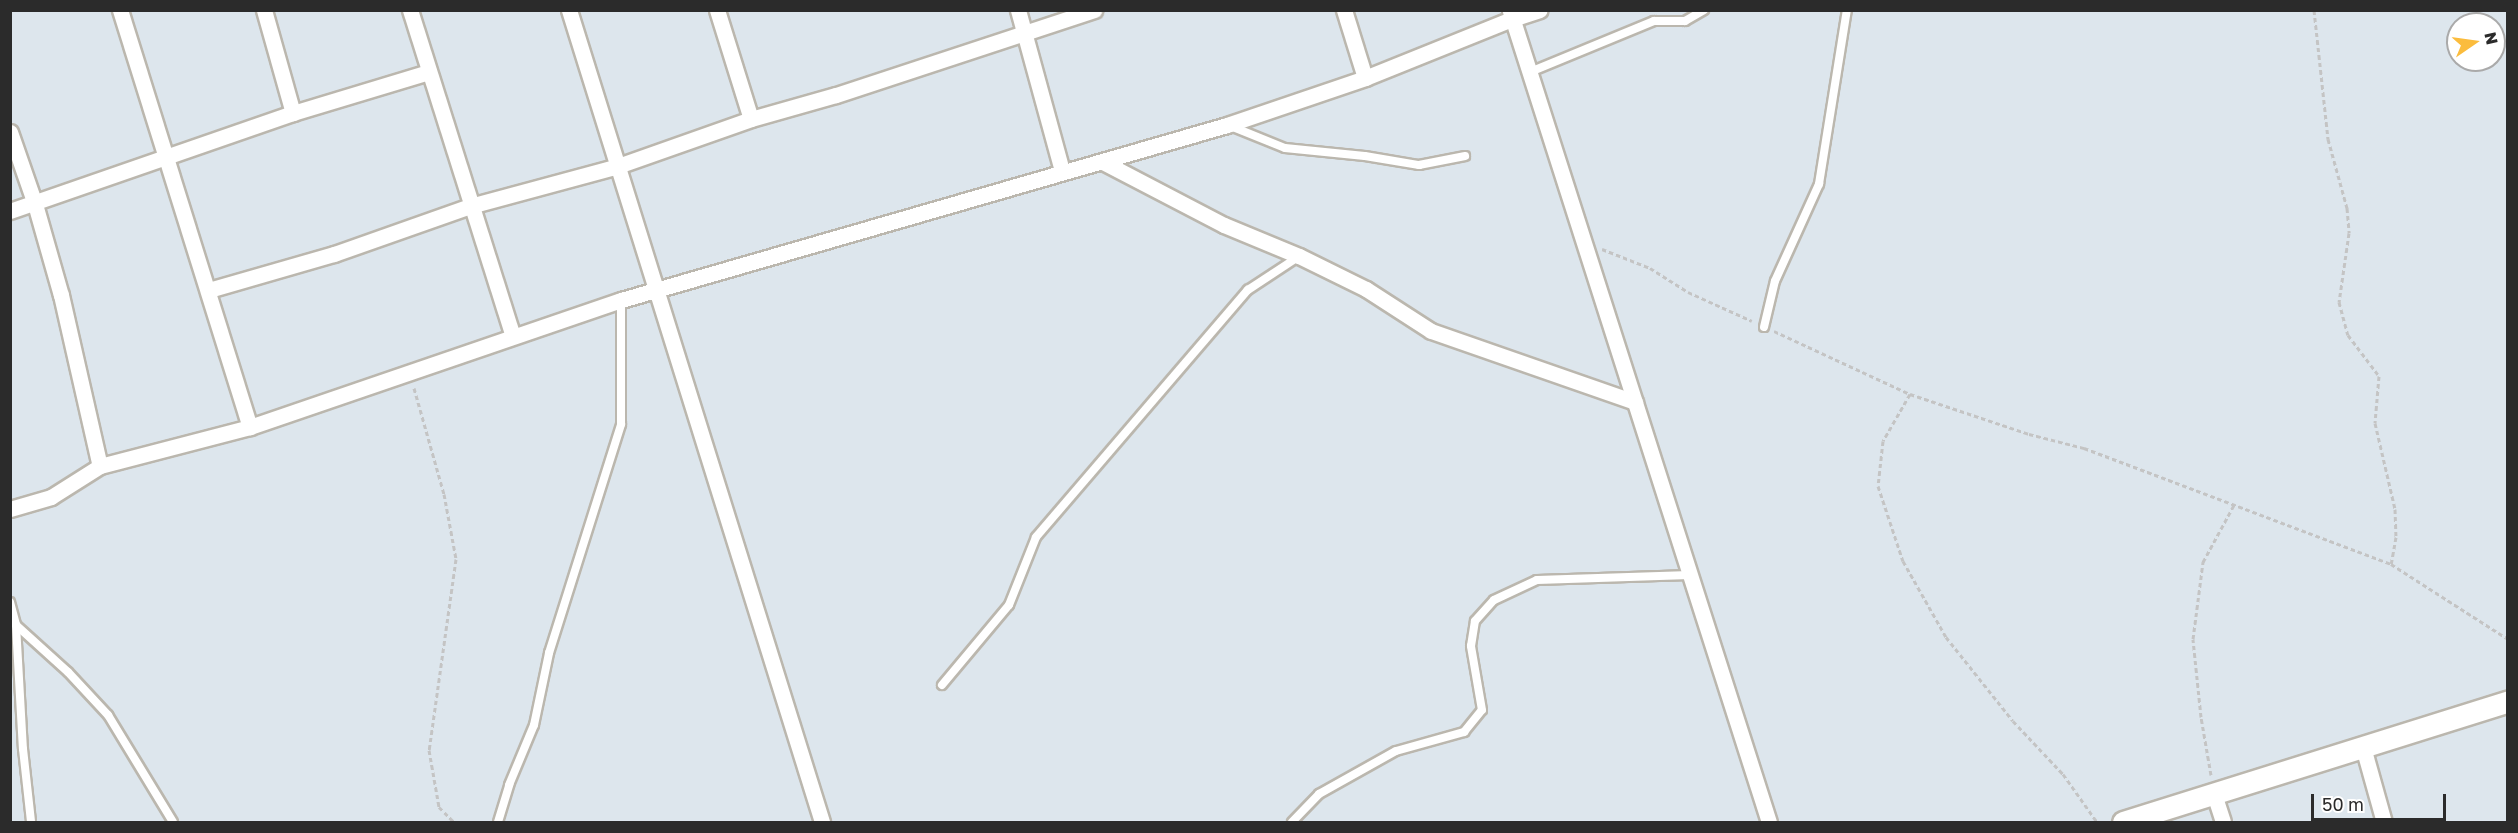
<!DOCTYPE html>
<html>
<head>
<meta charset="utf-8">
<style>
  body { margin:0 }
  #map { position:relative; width:2518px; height:833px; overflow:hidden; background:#dde6ed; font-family:"Golos Text",sans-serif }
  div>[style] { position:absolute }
  .path>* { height:3px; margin-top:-1.5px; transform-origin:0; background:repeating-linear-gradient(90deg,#c4c4c4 0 4.5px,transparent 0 7.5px) }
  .roads { filter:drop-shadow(2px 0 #bbb7ae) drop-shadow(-2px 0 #bbb7ae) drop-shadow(0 2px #bbb7ae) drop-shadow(0 -2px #bbb7ae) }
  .lane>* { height:8px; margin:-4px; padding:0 4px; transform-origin:4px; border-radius:4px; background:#fff }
  .street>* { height:15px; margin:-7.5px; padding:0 7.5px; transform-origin:7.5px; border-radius:7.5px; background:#fff }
  .secondary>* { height:21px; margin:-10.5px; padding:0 10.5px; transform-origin:10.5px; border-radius:10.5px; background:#fff }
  span { translate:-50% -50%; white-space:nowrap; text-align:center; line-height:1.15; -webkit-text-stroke:4.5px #fff; paint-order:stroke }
  .frame { position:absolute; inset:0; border:12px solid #2b2b2b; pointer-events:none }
  .north { position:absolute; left:2446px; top:12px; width:60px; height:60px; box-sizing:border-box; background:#fff; border:2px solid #aaa; border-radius:50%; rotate:77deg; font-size:16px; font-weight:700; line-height:24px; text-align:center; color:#2b2b2b }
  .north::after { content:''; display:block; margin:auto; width:21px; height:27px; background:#fbbc3d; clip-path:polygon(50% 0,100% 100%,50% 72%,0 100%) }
  .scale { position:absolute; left:2311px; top:794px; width:135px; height:27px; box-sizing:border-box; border:3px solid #2b2b2b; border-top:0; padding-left:8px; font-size:18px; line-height:21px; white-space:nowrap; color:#2b2b2b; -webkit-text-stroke:4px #fff; paint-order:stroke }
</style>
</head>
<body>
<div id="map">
  <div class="path">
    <i style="left:2314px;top:10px;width:130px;rotate:83.8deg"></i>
    <i style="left:2328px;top:139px;width:72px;rotate:74.6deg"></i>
    <i style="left:2347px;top:208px;width:25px;rotate:85deg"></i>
    <i style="left:2349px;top:233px;width:70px;rotate:98.2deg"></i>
    <i style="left:2339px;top:302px;width:34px;rotate:75deg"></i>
    <i style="left:2348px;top:335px;width:51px;rotate:52.9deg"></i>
    <i style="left:2379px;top:376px;width:47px;rotate:94.9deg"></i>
    <i style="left:2375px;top:423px;width:88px;rotate:76.9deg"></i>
    <i style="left:2395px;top:509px;width:28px;rotate:88deg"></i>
    <i style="left:2396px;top:537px;width:27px;rotate:100deg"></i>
    <i style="left:1602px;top:249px;width:52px;rotate:21.6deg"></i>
    <i style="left:1650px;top:268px;width:45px;rotate:32.3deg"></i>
    <i style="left:1688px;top:292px;width:70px;rotate:24.4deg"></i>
    <i style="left:1774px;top:331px;width:150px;rotate:24.9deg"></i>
    <i style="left:1910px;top:394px;width:126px;rotate:18.6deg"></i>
    <i style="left:2029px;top:434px;width:57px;rotate:14.3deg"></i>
    <i style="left:2084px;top:448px;width:328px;rotate:20.7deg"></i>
    <i style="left:2391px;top:564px;width:139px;rotate:32.7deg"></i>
    <i style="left:414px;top:388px;width:110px;rotate:74.2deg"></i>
    <i style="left:444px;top:494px;width:66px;rotate:79.5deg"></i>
    <i style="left:456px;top:559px;width:193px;rotate:98deg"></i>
    <i style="left:429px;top:750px;width:58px;rotate:80deg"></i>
    <i style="left:439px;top:807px;width:21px;rotate:45deg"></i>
    <i style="left:1910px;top:394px;width:54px;rotate:119.9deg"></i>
    <i style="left:1883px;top:441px;width:45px;rotate:96.3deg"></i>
    <i style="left:1878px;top:486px;width:79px;rotate:71.6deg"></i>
    <i style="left:1903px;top:561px;width:87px;rotate:60.5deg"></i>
    <i style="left:1946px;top:637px;width:107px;rotate:51.4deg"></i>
    <i style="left:2013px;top:721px;width:73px;rotate:46.7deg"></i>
    <i style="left:2063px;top:774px;width:59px;rotate:54.7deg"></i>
    <i style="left:2211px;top:775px;width:59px;rotate:-99.8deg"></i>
    <i style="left:2201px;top:717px;width:78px;rotate:-95.9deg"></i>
    <i style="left:2193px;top:639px;width:78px;rotate:-82.6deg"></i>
    <i style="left:2203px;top:562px;width:65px;rotate:-61.5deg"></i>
  </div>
  <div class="roads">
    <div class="lane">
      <i style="left:1530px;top:72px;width:134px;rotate:-22.4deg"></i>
      <i style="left:1654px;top:21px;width:31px"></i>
      <i style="left:1685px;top:21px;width:22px;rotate:-30deg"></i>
      <i style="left:1228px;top:125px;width:61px;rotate:22deg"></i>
      <i style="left:1285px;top:148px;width:80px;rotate:5.7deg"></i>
      <i style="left:1365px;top:156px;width:55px;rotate:9.5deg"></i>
      <i style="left:1419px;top:165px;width:47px;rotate:-11.1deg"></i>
      <i style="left:1764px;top:327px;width:47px;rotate:-76.6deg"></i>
      <i style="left:1775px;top:281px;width:107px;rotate:-65.6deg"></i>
      <i style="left:1819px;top:184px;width:176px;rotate:-80.9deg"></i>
      <i style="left:10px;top:602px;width:24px;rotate:75deg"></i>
      <i style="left:16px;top:625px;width:124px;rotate:86.8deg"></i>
      <i style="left:23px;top:749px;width:73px;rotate:83.7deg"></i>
      <i style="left:16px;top:625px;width:70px;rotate:42.1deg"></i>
      <i style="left:68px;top:672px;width:59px;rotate:47.1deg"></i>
      <i style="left:108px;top:715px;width:125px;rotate:58.7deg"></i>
      <i style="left:942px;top:685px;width:104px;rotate:-50.1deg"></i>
      <i style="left:1009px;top:605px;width:73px;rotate:-68.3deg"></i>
      <i style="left:1036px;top:537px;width:326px;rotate:-49.4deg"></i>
      <i style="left:1248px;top:290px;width:60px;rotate:-33.4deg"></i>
      <i style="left:498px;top:822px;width:39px;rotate:-73deg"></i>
      <i style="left:509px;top:785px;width:65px;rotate:-67.4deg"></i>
      <i style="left:534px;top:725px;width:74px;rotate:-78.2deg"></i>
      <i style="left:549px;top:653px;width:240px;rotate:-72.5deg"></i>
      <i style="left:621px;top:424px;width:124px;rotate:-90deg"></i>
      <i style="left:1292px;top:822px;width:39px;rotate:-46deg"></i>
      <i style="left:1319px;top:794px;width:88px;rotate:-29.2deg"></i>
      <i style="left:1396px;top:751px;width:71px;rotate:-15.6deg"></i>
      <i style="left:1464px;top:732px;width:28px;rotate:-51deg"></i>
      <i style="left:1482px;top:710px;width:65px;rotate:-99.8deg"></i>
      <i style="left:1471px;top:646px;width:25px;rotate:-81deg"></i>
      <i style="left:1475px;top:621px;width:28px;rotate:-48deg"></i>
      <i style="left:1494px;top:600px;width:47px;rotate:-24.9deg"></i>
      <i style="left:1537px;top:580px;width:153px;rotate:-1.9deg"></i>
    </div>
    <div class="street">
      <i style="left:120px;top:10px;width:437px;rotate:72.7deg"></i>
      <i style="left:264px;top:10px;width:107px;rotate:74.3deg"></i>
      <i style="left:410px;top:10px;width:342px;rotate:72.5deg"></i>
      <i style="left:569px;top:10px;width:851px;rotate:72.69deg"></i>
      <i style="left:717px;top:10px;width:114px;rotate:72.7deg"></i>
      <i style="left:1018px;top:10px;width:167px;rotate:74.7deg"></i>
      <i style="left:1344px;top:10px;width:71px;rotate:72.8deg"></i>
      <i style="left:1510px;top:11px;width:851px;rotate:72.29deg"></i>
      <i style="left:10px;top:132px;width:76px;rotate:70.9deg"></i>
      <i style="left:35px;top:204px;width:95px;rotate:74.1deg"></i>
      <i style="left:61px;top:295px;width:175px;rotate:77.2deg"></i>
      <i style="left:1103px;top:162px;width:136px;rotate:27.5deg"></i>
      <i style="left:1224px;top:225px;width:81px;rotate:22.5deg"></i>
      <i style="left:1299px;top:256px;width:75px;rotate:26.2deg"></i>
      <i style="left:1366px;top:289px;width:77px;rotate:32.9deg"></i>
      <i style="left:1431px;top:331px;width:216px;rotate:19.2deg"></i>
      <i style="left:10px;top:211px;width:299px;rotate:-19.1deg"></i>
      <i style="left:293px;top:113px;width:142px;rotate:-16.8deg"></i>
      <i style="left:209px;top:290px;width:130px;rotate:-16.1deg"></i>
      <i style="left:334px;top:254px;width:144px;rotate:-19.4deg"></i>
      <i style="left:470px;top:206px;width:150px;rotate:-15.1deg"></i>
      <i style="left:615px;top:167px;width:144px;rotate:-19.4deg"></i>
      <i style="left:751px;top:119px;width:88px;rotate:-15.8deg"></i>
      <i style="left:836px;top:95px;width:272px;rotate:-18.2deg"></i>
      <i style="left:10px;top:509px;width:43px;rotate:-16.3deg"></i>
      <i style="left:51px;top:497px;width:58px;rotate:-32.3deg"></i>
      <i style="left:100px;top:466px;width:155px;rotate:-14.6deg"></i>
      <i style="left:250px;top:427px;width:392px;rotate:-18.9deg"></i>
      <i style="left:621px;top:300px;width:631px;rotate:-16.11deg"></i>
      <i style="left:1227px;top:125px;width:146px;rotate:-18.8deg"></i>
      <i style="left:1365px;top:78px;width:158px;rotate:-21.9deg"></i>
      <i style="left:1512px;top:19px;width:29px;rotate:-18deg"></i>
      <i style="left:2363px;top:747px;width:78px;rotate:74.4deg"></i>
      <i style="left:2214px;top:794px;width:29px;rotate:72deg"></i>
    </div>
    <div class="secondary">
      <i style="left:2123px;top:822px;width:404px;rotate:-17.4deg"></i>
    </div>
  </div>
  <div class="frame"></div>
  <div class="north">N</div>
  <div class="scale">50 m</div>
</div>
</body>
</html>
